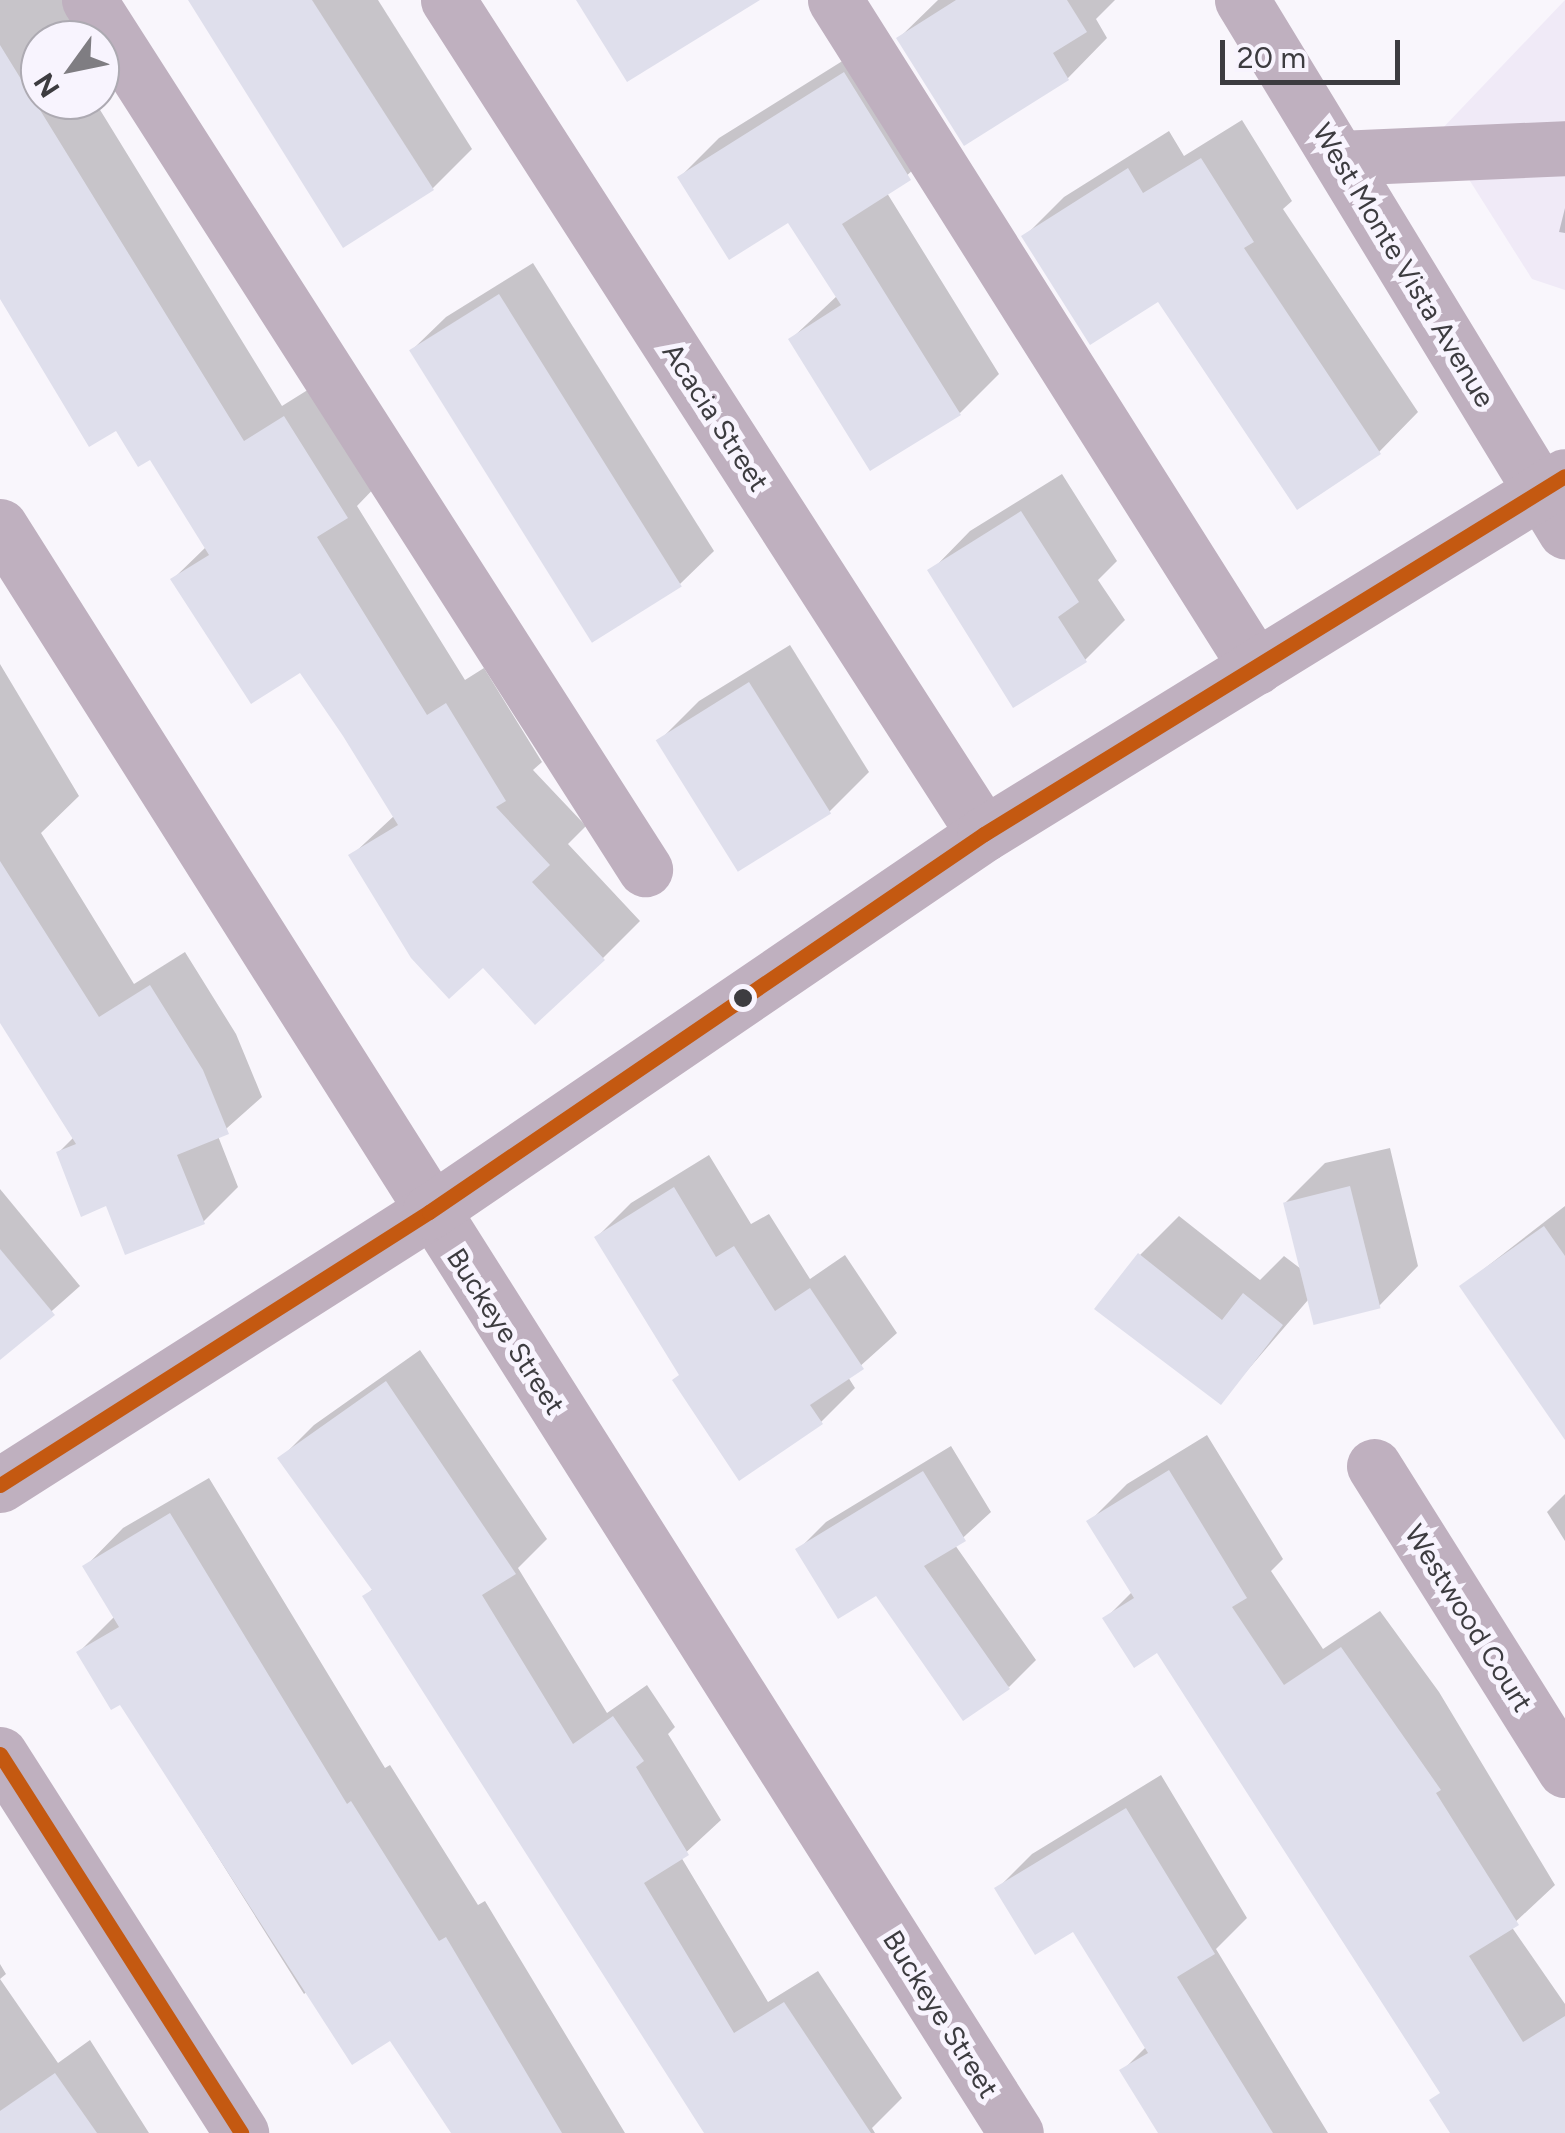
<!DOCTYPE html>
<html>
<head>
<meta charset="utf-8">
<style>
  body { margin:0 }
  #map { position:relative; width:1565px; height:2133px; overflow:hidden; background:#f9f6fc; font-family:Figtree,sans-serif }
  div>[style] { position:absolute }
  .built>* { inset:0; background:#f0eaf7 }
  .shadow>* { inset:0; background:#0003 }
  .building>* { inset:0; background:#dfdfec; transform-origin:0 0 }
  .minor>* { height:55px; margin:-27.5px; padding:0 27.5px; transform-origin:27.5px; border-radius:27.5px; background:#bfb0bf }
  .bus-1>* { height:15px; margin:-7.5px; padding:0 7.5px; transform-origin:7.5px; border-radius:7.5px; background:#c45911 }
  .dots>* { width:28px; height:28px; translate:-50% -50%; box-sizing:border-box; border:5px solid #f8f4fe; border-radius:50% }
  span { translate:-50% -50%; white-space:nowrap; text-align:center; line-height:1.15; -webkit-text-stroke:10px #f8f4fe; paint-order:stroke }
  .street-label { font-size:28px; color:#3d3c40 }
  .north { position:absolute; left:20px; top:20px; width:100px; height:100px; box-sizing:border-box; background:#f8f4fe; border:2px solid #adaab2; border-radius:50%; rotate:237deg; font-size:28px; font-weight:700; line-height:40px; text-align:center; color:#3d3c40 }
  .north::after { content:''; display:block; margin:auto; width:35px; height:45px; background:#7f7d82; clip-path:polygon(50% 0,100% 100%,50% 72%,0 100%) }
  .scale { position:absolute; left:1220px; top:40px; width:180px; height:45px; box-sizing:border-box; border:5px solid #3d3c40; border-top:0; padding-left:12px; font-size:30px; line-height:35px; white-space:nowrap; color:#3d3c40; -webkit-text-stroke:8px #f8f4fe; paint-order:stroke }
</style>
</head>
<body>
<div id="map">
  <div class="built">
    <i style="clip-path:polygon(1565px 0,1565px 290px,1532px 279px,1439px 132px)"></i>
  </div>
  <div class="shadow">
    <i style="clip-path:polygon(0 0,84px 0,85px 40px,40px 40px,40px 100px,94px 100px,282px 406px,322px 381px,383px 479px,357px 506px,465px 680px,484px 668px,542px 762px,533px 770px,586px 826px,568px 844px,640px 921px,603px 958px,483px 965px,351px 856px,395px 815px,301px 670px,173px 579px,207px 546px,150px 457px,0 297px)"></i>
    <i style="clip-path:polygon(192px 0,378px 0,472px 149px,433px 188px,344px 244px)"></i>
    <i style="clip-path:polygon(938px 0,1115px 0,1096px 19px,1107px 38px,1068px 78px,965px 143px,899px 38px)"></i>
    <i style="clip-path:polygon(884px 35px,949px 138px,887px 193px,999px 374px,960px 413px,791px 339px,838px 295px,788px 220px,680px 177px,719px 138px)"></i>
    <i style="clip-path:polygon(1242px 120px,1292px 201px,1283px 209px,1418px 412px,1379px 452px,1159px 299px,1024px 237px,1064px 197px,1169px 131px,1184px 156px)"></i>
    <i style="clip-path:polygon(1565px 208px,1565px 233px,1559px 232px)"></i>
    <i style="clip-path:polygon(533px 263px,714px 551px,680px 584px,412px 350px,446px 317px)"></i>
    <i style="clip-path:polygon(1062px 474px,1117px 561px,1098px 580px,1125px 620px,1085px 660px,931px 571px,970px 531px)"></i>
    <i style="clip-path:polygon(790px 645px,869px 772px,829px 812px,660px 740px,699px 701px)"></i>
    <i style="clip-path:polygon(0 664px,79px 796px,41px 833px,134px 984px,185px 952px,236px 1034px,262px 1097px,218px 1136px,238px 1187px,203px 1222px,107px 1203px,59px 1152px,75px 1136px,0 1019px)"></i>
    <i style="clip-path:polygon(1390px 1148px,1418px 1266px,1379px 1306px,1308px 1300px,1221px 1401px,1140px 1255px,1179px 1216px,1260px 1280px,1284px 1256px,1301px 1269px,1285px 1203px,1325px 1163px)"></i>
    <i style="clip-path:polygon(709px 1155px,751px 1224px,769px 1214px,810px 1279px,845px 1255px,897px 1333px,848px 1377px,855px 1388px,821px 1422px,682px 1374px,597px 1237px,631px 1203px)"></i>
    <i style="clip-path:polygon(0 1189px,80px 1286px,0 1357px)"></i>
    <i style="clip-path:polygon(1565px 1206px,1565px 1382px,1462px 1286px)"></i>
    <i style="clip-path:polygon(420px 1350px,547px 1539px,518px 1568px,607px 1713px,647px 1685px,675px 1727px,668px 1734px,721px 1820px,681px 1857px,768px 2002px,818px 1971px,902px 2098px,872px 2128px,875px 2133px,709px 2133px,365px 1596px,374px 1588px,281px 1458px,314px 1425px)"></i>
    <i style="clip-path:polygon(1207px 1435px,1283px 1559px,1271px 1571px,1323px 1649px,1380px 1611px,1439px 1692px,1555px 1885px,1511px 1926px,1565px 2004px,1565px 2133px,1453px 2133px,1442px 2091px,1158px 1650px,1106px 1618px,1133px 1591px,1089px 1522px,1127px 1484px)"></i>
    <i style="clip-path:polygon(951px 1446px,991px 1512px,955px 1545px,1036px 1660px,1009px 1687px,876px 1593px,798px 1550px,826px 1522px)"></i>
    <i style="clip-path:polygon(209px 1478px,385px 1768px,390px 1765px,478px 1905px,485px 1901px,625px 2133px,454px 2133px,391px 2038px,309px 1990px,304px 1994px,120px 1701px,79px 1652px,115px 1616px,86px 1566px,123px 1528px)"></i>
    <i style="clip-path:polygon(1565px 1494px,1565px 1541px,1547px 1512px)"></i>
    <i style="clip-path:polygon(1161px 1775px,1247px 1918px,1216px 1949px,1328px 2133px,1161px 2133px,1122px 2071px,1146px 2047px,1074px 1929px,997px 1889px,1032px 1854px)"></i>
    <i style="clip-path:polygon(0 1964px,6px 1974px,0 1979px,58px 2063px,90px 2040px,149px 2133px,0 2133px)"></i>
  </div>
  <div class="building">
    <i style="clip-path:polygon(188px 0,312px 0,434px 190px,343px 248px)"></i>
    <i style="clip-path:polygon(576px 0,760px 0,627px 82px)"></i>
    <i style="clip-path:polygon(956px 0,1067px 0,1087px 32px,1053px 53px,1069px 80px,964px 146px,896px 38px)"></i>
    <i style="clip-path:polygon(0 45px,244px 441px,284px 416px,348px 518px,317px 537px,427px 715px,446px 703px,506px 801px,496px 807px,550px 865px,532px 882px,605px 960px,535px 1025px,483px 968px,449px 999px,411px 958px,348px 855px,398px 825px,343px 736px,300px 673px,251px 704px,170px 579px,209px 555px,150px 460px,138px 467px,116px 431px,89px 447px,0 299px)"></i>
    <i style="clip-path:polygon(844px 72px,911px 180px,842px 224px,961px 415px,870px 471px,788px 339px,841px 305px,788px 223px,729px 260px,677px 177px)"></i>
    <i style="clip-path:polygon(1201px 158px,1254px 242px,1244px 248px,1381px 454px,1297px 510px,1158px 302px,1090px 345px,1021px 236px,1128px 168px,1143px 193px)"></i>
    <i style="left:499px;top:294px;width:345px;height:106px;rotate:58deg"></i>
    <i style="clip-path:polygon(1021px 511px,1079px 602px,1058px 617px,1087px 662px,1013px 708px,927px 570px)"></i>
    <i style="left:749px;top:682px;width:155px;height:110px;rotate:58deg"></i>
    <i style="clip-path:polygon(0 861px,99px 1017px,150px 985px,203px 1070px,229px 1134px,177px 1155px,205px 1224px,125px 1255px,106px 1206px,81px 1217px,56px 1152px,76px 1144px,0 1023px)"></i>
    <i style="left:1350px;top:1186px;width:126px;height:69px;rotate:76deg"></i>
    <i style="clip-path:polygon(674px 1187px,716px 1257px,734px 1246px,775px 1311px,810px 1288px,864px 1369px,810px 1405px,823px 1424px,739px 1481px,672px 1380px,679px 1375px,594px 1237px)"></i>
    <i style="clip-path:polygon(1544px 1226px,1565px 1256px,1565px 1440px,1459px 1286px)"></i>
    <i style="clip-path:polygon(0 1249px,55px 1315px,0 1360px)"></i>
    <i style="clip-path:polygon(1138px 1253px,1222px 1320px,1243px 1293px,1283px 1325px,1221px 1405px,1094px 1309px)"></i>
    <i style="clip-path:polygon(386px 1381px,516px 1574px,482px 1595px,573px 1744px,613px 1716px,644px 1761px,636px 1767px,689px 1855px,644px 1883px,734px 2033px,784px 2002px,871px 2133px,704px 2133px,362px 1596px,372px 1590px,277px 1458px)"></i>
    <i style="clip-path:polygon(1169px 1470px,1247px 1598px,1232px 1607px,1284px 1685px,1341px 1647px,1441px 1790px,1436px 1793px,1519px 1925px,1469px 1956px,1523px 2042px,1565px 2016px,1565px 2133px,1450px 2133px,1429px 2100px,1440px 2093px,1157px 1653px,1134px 1668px,1102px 1618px,1134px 1598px,1086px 1521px)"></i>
    <i style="clip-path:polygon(923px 1471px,966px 1541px,924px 1566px,1010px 1689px,963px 1721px,876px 1596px,838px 1619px,795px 1549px)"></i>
    <i style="clip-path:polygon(170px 1513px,347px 1804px,351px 1801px,439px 1941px,446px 1937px,562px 2133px,451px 2133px,390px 2041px,352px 2065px,120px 1705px,111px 1710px,76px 1652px,119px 1627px,82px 1566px)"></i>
    <i style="clip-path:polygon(1126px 1808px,1215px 1954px,1177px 1977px,1273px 2133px,1158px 2133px,1119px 2070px,1148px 2053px,1073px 1932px,1035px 1955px,994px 1888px)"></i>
    <i style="clip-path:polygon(55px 2073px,97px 2133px,0 2133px,0 2111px)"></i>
  </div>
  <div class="minor">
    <i style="left:89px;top:0;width:1032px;rotate:57.39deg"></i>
    <i style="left:448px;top:0;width:991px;rotate:57.27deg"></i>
    <i style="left:835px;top:0;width:789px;rotate:57.74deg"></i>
    <i style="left:1242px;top:0;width:622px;rotate:58.69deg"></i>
    <i style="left:1339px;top:158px;width:226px;rotate:-2.5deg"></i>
    <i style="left:0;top:526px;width:1901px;rotate:57.7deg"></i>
    <i style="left:1374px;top:1466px;width:359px;rotate:57.9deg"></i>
    <i style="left:0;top:1485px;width:508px;rotate:-32.47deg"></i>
    <i style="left:429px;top:1212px;width:671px;rotate:-34.26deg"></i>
    <i style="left:984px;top:834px;width:682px;rotate:-31.64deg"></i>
    <i style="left:0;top:1754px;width:449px;rotate:57.5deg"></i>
  </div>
  <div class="bus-1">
    <i style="left:0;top:1485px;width:508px;rotate:-32.47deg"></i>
    <i style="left:429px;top:1212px;width:671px;rotate:-34.26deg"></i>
    <i style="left:984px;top:834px;width:682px;rotate:-31.64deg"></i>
    <i style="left:0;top:1754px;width:449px;rotate:57.5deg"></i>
  </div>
  <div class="dots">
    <i style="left:743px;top:998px;background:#3d3c40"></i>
  </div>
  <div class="street-label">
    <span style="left:1404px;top:265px;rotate:59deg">West Monte Vista Avenue</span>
    <span style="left:716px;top:417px;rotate:57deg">Acacia Street</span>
    <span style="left:506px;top:1331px;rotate:57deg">Buckeye Street</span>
    <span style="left:1469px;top:1618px;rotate:58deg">Westwood Court</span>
    <span style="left:941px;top:2014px;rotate:58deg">Buckeye Street</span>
  </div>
  <div class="north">N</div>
  <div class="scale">20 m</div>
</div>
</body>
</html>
